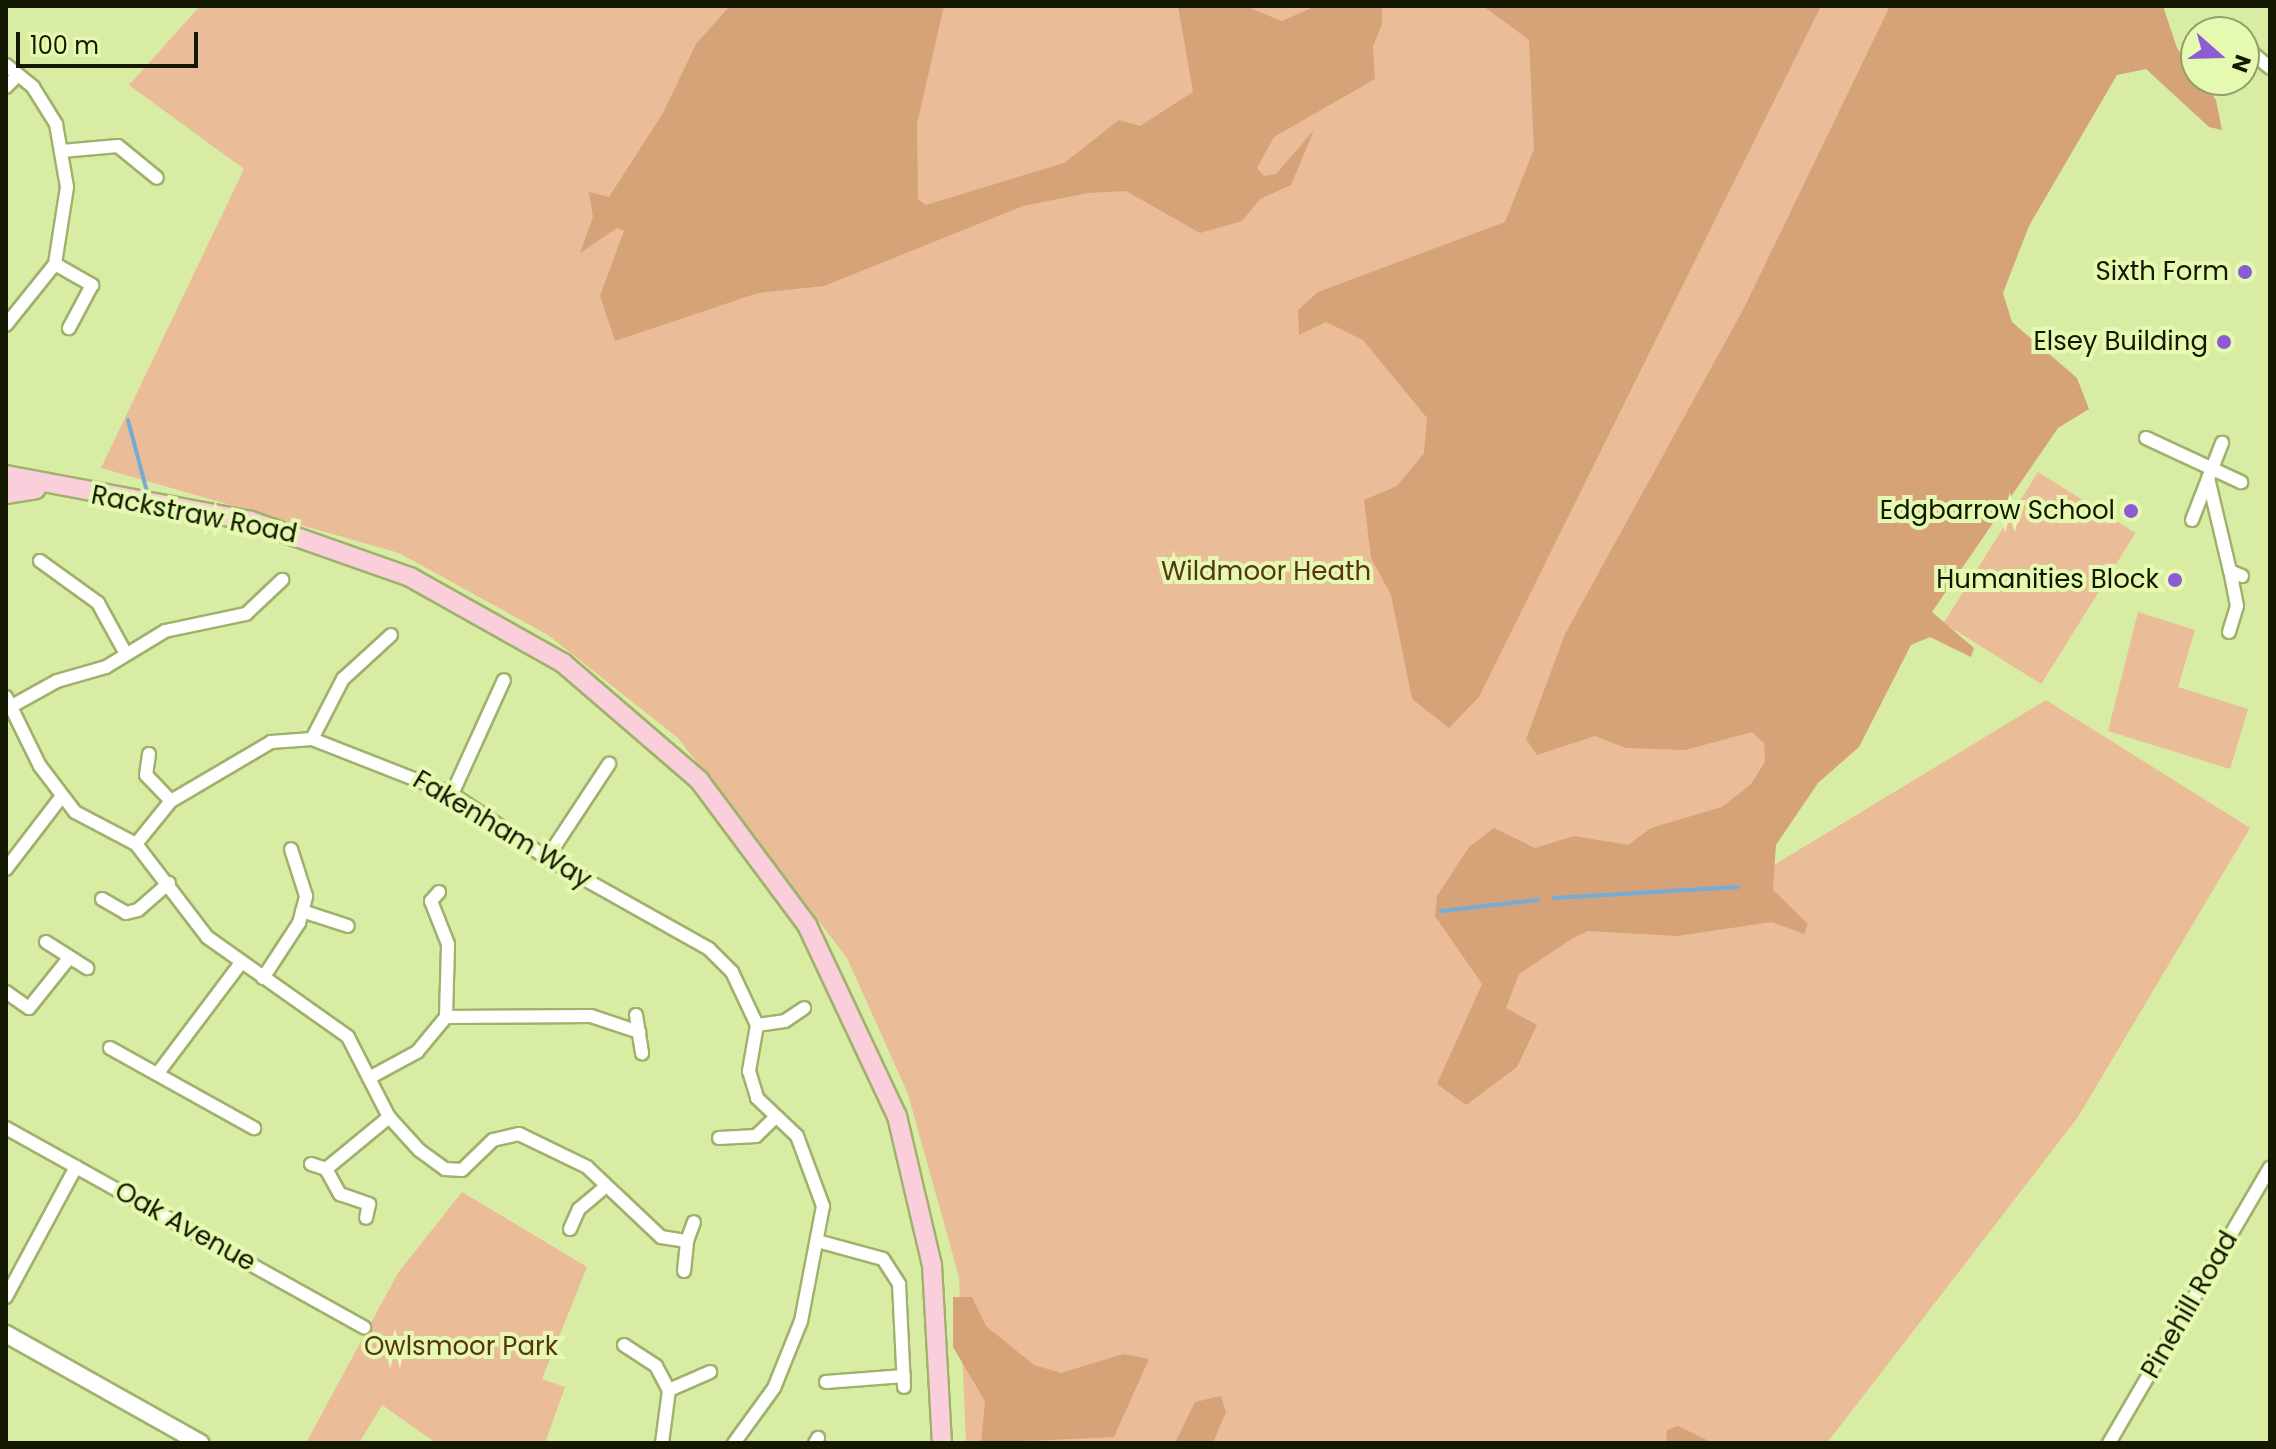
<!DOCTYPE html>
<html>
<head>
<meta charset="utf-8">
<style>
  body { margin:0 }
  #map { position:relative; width:2276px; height:1449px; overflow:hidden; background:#d9eca4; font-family:Poppins,sans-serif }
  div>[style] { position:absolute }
  .green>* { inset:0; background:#eabc97; transform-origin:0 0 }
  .forest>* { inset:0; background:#d6a379 }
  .stream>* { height:4px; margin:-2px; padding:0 2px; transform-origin:2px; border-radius:2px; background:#74acd4 }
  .roads { filter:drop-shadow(2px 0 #a0b16c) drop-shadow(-2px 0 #a0b16c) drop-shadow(0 2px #a0b16c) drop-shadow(0 -2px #a0b16c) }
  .street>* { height:12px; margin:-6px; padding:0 6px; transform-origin:6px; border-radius:6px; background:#fff }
  .secondary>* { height:16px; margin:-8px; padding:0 8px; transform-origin:8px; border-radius:8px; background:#fff }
  .primary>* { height:18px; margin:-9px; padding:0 9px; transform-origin:9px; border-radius:9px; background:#facedb }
  .dots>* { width:22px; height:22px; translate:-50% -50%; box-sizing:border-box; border:4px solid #e6f9b1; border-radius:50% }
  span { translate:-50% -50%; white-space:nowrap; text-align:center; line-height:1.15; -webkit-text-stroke:8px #e6f9b1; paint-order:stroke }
  .poi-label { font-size:26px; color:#131900 }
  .right { translate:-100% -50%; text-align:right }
  .street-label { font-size:26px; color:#131900 }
  .park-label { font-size:26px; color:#573414 }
  .frame { position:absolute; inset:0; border:8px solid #131900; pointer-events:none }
  .north { position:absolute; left:2180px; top:16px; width:80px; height:80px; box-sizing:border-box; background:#e6f9b1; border:2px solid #929f6a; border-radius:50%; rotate:110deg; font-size:22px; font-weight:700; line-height:32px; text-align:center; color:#131900 }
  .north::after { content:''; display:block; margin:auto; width:28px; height:36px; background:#8d5bd3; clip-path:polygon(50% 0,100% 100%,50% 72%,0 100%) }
  .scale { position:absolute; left:16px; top:32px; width:182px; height:36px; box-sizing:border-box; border:4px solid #131900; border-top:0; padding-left:10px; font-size:24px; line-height:28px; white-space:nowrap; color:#131900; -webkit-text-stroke:6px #e6f9b1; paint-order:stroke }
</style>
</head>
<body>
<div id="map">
  <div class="green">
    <i style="clip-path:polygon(200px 6px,2142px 6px,1995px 236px,1741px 885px,2046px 700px,2250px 828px,2078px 1117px,1827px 1443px,966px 1443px,959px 1277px,908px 1094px,847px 958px,678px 738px,548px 635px,399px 553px,101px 468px,244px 169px,129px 85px)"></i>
    <i style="left:2038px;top:472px;width:115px;height:178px;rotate:32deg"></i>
    <i style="clip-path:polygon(2138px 612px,2195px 630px,2178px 687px,2248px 709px,2230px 769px,2108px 731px)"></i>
    <i style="clip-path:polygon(462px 1192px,587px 1267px,542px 1379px,565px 1387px,545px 1443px,436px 1443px,382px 1405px,359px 1443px,306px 1443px,398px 1273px)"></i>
  </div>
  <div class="forest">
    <i style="clip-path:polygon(730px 6px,944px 6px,917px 124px,918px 199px,926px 205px,1064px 163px,1119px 120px,1140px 126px,1193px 92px,1178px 6px,1245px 6px,1282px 21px,1316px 6px,1382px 6px,1382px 24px,1373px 47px,1375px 79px,1274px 137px,1257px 168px,1264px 176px,1276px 174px,1314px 130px,1291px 185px,1260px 199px,1242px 221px,1200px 233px,1126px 191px,1088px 193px,1023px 206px,824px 286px,758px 293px,615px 341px,600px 296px,624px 231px,617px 228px,580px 253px,593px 217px,589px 192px,609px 197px,663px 113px,696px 44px)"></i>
    <i style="clip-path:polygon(1483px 6px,1821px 6px,1479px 697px,1449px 728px,1412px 699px,1391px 595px,1371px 558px,1364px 500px,1397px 486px,1424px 453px,1427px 418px,1363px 340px,1326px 322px,1299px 335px,1298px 310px,1318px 292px,1505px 222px,1534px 149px,1529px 40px)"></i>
    <i style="clip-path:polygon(1890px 6px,2163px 6px,2177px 48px,2216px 100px,2222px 130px,2209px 127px,2146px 69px,2117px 75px,2029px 226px,2003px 293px,2012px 322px,2077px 378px,2089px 409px,2058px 428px,1932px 612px,1974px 648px,1971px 657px,1930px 637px,1911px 645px,1859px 747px,1818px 783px,1776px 845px,1773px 890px,1808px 924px,1804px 934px,1772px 922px,1677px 936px,1588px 931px,1573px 938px,1519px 974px,1506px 1008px,1537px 1025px,1517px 1067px,1466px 1105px,1437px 1084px,1482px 984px,1435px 916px,1437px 896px,1469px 847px,1494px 828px,1535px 848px,1574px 836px,1628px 845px,1651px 828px,1722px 807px,1751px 784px,1765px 762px,1764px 743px,1752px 732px,1685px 750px,1626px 748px,1595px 736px,1537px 755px,1526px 739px,1565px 634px,1744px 308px)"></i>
    <i style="clip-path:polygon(953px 1297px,972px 1297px,986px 1326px,1034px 1365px,1061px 1373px,1123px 1354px,1149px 1359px,1114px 1437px,981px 1443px,985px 1401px,953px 1347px)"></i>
    <i style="clip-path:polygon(1221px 1396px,1226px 1412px,1213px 1443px,1175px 1443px,1195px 1402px)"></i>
    <i style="clip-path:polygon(1678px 1426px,1713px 1443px,1666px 1443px,1667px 1430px)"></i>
  </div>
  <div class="stream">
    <i style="left:128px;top:420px;width:74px;rotate:75.2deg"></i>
    <i style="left:1554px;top:898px;width:184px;rotate:-3.4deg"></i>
    <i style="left:1441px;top:911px;width:98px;rotate:-6.5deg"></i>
  </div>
  <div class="roads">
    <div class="street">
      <i style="left:2244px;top:46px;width:34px;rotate:40deg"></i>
      <i style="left:6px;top:65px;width:35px;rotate:39deg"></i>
      <i style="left:33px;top:87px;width:44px;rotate:58.1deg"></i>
      <i style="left:56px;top:124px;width:64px;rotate:80.1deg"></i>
      <i style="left:67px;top:187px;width:78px;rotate:98.9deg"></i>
      <i style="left:55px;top:264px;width:78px;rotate:128.8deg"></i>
      <i style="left:6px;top:87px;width:17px;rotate:-45deg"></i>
      <i style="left:62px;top:151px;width:56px;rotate:-5.1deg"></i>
      <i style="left:118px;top:146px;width:50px;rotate:39.4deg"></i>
      <i style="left:55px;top:264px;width:43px;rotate:29.6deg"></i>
      <i style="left:92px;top:285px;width:49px;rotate:118.1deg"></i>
      <i style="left:2146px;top:438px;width:105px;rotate:24.9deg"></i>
      <i style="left:2208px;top:478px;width:96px;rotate:76.7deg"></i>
      <i style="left:2230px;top:571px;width:13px;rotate:23deg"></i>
      <i style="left:2192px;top:520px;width:83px;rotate:-68.7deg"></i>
      <i style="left:40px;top:561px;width:72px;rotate:35.9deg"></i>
      <i style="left:98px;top:603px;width:58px;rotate:61.2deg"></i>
      <i style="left:2229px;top:632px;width:27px;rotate:-73deg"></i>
      <i style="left:2237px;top:606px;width:36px;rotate:-101deg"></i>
      <i style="left:6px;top:697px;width:77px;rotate:63.8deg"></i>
      <i style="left:40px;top:766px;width:58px;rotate:52.7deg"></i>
      <i style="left:75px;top:812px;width:69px;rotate:27.7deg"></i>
      <i style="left:136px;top:844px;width:117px;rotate:52.6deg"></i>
      <i style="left:207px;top:937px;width:173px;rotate:35.3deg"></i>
      <i style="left:348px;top:1037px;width:90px;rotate:62.9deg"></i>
      <i style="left:389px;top:1117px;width:45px;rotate:47.7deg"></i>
      <i style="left:419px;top:1150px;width:32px;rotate:36deg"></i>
      <i style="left:445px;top:1169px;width:17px;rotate:3deg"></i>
      <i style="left:462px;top:1170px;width:43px;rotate:-44.1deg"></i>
      <i style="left:493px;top:1140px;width:27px;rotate:-13deg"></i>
      <i style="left:519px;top:1134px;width:76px;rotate:25.9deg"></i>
      <i style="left:587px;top:1167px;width:102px;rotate:43.4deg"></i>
      <i style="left:661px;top:1237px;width:26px;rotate:9deg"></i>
      <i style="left:687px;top:1241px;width:20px;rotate:-70deg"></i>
      <i style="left:12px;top:706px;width:51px;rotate:-29.1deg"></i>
      <i style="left:57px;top:681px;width:51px;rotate:-15.9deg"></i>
      <i style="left:106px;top:667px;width:69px;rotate:-31.4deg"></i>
      <i style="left:165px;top:631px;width:83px;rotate:-11.9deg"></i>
      <i style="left:246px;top:614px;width:50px;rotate:-43.4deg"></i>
      <i style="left:312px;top:739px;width:68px;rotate:-62.7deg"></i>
      <i style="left:343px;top:679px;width:65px;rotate:-42.5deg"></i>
      <i style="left:149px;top:754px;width:21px;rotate:98deg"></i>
      <i style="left:146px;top:775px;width:36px;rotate:46deg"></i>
      <i style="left:452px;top:794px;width:125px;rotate:-65.5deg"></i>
      <i style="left:136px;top:844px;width:55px;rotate:-50.9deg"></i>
      <i style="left:171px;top:801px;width:116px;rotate:-30.5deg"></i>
      <i style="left:271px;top:742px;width:41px;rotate:-4.2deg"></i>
      <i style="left:312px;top:739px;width:150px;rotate:21.4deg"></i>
      <i style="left:452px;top:794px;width:115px;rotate:34deg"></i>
      <i style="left:547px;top:858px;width:186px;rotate:29.3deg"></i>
      <i style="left:709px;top:949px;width:33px;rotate:45deg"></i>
      <i style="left:732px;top:972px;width:59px;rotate:64.7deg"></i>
      <i style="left:757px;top:1025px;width:47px;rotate:99.9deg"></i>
      <i style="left:749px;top:1071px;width:28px;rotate:73deg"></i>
      <i style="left:757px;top:1098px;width:55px;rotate:43.5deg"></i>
      <i style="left:797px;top:1136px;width:75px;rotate:69.6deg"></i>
      <i style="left:823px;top:1206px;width:117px;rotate:100.8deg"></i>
      <i style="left:801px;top:1321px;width:72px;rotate:111.9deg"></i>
      <i style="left:774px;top:1388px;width:68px;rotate:126deg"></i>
      <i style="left:547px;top:858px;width:113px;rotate:-56.6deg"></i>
      <i style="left:6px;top:869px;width:92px;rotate:-52.5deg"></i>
      <i style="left:102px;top:899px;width:28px;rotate:30deg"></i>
      <i style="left:126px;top:913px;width:12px;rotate:-14deg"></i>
      <i style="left:138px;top:910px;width:41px;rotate:-41.1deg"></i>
      <i style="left:302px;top:911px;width:48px;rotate:18.1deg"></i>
      <i style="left:46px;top:942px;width:49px;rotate:32.4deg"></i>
      <i style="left:263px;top:978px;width:66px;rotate:-56.8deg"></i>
      <i style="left:299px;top:923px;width:28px;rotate:-75deg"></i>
      <i style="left:306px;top:896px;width:49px;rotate:-107.7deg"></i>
      <i style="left:6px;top:992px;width:28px;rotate:35deg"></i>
      <i style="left:29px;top:1008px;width:65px;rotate:-51.2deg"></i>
      <i style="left:636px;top:1015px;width:39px;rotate:81deg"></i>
      <i style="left:446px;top:1017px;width:145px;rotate:-0.4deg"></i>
      <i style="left:591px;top:1016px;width:51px;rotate:18.4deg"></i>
      <i style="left:757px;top:1025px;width:28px;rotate:-8deg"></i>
      <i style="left:785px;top:1021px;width:23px;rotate:-34deg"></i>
      <i style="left:110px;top:1048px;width:165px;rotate:29.1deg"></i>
      <i style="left:158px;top:1073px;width:136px;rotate:-53deg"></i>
      <i style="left:369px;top:1078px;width:55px;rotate:-28.4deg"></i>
      <i style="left:417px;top:1052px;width:45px;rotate:-50.4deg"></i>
      <i style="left:446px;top:1017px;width:73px;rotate:-88.4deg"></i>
      <i style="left:448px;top:944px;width:46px;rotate:-111.6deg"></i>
      <i style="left:431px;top:901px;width:12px;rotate:-48deg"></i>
      <i style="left:6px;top:1128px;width:410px;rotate:29.1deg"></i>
      <i style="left:719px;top:1138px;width:37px;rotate:-3deg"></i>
      <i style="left:756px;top:1136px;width:28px;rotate:-44deg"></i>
      <i style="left:311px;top:1164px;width:16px;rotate:18deg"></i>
      <i style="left:326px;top:1169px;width:29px;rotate:61deg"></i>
      <i style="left:340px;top:1194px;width:31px;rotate:19deg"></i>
      <i style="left:369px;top:1204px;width:14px;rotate:102deg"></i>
      <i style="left:326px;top:1169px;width:82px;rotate:-39.5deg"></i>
      <i style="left:570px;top:1229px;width:22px;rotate:-66deg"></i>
      <i style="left:579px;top:1209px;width:35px;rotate:-40deg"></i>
      <i style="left:821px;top:1242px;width:64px;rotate:15.3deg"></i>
      <i style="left:883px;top:1259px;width:30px;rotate:57deg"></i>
      <i style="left:899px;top:1284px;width:103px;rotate:87.2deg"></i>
      <i style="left:684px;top:1271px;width:30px;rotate:-84deg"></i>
      <i style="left:6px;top:1297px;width:148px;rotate:-61.7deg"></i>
      <i style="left:624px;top:1345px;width:38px;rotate:33deg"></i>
      <i style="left:656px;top:1366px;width:27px;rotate:62deg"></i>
      <i style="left:669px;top:1390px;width:53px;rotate:97.5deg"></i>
      <i style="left:826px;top:1382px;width:78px;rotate:-4.4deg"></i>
      <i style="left:669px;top:1390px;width:45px;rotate:-23.7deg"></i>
      <i style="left:815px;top:1443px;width:6px;rotate:-59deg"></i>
      <i style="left:2109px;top:1443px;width:319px;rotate:-59.7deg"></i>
    </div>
    <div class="secondary">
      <i style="left:6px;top:1334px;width:223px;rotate:29.3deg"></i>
    </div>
    <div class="primary">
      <i style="left:6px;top:475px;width:249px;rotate:10.6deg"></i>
      <i style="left:251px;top:521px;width:169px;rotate:19.4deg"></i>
      <i style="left:410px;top:577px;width:176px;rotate:29.3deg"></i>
      <i style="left:563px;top:663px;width:179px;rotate:40.7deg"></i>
      <i style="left:699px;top:780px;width:181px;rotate:53.3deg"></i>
      <i style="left:807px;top:925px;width:211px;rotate:64.8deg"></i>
      <i style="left:897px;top:1116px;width:153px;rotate:76.8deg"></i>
      <i style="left:932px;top:1265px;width:178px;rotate:86.8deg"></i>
      <i style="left:6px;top:494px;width:30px;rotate:-9deg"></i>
    </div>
  </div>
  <div class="dots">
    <i style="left:2245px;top:272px;background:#8d5bd3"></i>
    <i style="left:2224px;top:342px;background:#8d5bd3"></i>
    <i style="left:2131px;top:511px;background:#8d5bd3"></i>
    <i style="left:2175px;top:580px;background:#8d5bd3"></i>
  </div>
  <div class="poi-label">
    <span class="right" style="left:2229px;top:272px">Sixth Form</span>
    <span class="right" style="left:2208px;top:342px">Elsey Building</span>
    <span class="right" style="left:2115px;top:511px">Edgbarrow School</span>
    <span class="right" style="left:2159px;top:580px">Humanities Block</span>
  </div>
  <div class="street-label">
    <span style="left:194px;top:515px;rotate:11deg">Rackstraw Road</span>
    <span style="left:502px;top:830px;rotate:31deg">Fakenham Way</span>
    <span style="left:185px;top:1227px;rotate:29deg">Oak Avenue</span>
    <span style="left:2190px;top:1305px;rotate:-60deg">Pinehill Road</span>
  </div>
  <div class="park-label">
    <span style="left:1266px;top:572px">Wildmoor Heath</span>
    <span style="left:461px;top:1347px">Owlsmoor Park</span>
  </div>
  <div class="frame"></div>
  <div class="north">N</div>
  <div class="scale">100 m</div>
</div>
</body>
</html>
